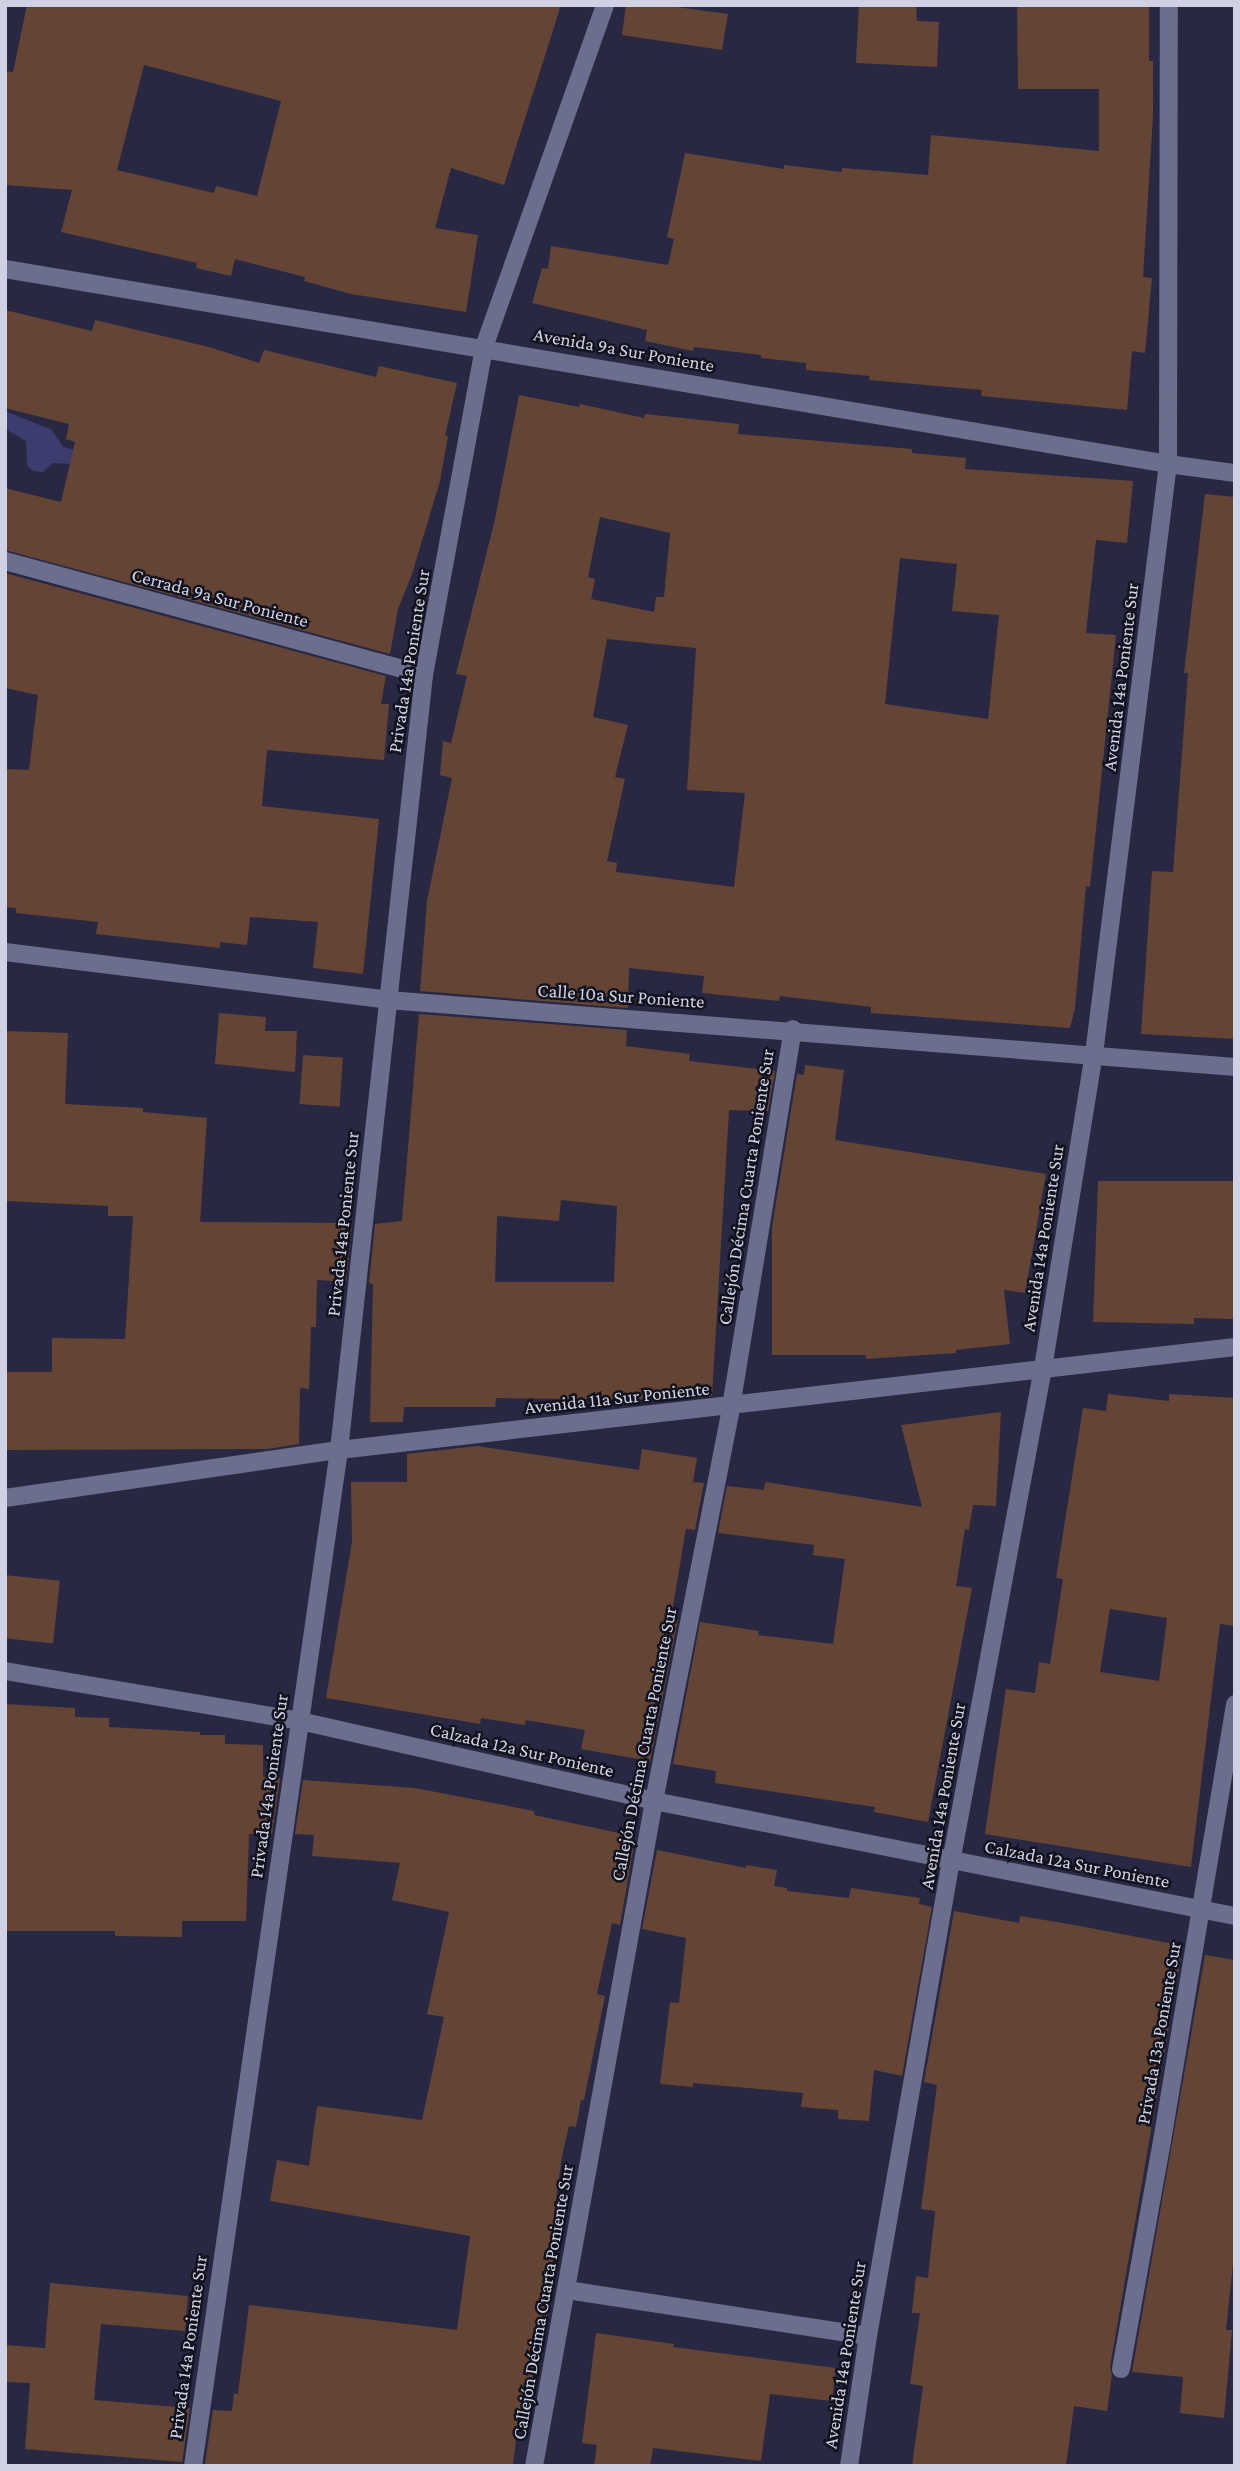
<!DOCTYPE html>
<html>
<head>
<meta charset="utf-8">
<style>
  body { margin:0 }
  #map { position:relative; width:1240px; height:2471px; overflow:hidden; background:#282843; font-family:"Crimson Pro",serif }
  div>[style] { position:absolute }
  .green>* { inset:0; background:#3d3c6f }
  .building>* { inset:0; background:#644535; transform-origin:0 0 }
  .minor>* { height:18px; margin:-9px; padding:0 9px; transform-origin:9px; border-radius:9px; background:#6c6e8d }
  span { translate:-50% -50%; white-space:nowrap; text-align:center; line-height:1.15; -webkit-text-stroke:5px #12131f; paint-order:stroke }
  .street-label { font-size:19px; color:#d0d1e3 }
  .frame { position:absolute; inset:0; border:7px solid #d0d1e3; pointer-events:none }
</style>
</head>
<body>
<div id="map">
  <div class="green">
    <i style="clip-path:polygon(5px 411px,52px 430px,63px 447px,75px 450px,72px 464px,53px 463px,43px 472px,33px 471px,27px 465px,26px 441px,5px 429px)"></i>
  </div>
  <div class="building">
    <i style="clip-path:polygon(evenodd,27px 5px,561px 5px,504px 185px,451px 168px,435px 228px,478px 235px,466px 312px,351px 294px,304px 281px,305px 277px,235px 259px,231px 276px,196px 268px,197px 263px,61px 232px,72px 190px,5px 185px,5px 71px,13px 72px,27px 5px,144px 65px,281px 101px,257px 196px,216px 186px,214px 193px,117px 170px,144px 65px)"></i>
    <i style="clip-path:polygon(626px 5px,662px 5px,728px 14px,722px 50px,622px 35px)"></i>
    <i style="clip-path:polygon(859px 5px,916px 5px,917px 21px,939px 22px,937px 67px,856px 63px)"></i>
    <i style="clip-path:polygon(1017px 5px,1149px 5px,1149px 61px,1153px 61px,1153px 115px,1143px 277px,1152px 278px,1145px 353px,1132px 351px,1127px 410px,981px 396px,982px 390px,869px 380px,870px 376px,806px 370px,806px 363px,761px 358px,761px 355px,694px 347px,693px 351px,645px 341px,647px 330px,532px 303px,542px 268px,548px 269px,551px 246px,668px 265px,674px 239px,667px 237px,685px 153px,784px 169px,784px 165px,842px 172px,842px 168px,928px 175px,931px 135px,1099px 151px,1099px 89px,1018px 89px)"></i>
    <i style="clip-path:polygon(5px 310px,92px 331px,95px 320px,209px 347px,259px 363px,264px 350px,376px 377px,379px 366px,457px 383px,445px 436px,448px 436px,440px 481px,412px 574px,398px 609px,390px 654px,5px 550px,5px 488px,61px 502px,75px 442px,66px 439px,69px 424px,5px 408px)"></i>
    <i style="clip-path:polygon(evenodd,519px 395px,579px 407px,580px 404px,644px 418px,645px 414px,739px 424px,738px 434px,912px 449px,912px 453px,966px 458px,965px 469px,1133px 481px,1127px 543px,1096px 540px,1086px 633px,1116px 635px,1090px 887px,1086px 886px,1075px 1008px,1070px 1028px,871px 1013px,871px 1007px,780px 996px,779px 1001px,702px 993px,704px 976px,629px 968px,628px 1008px,420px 991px,427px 901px,452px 778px,440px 775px,443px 741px,451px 743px,467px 676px,456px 674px,495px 519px,519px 395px,600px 517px,670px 533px,664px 597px,656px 597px,654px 612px,591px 599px,595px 579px,588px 577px,600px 517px,519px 395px,900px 558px,957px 564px,952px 611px,999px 615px,988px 719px,885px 704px,900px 558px,519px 395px,607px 639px,696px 648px,687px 790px,745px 793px,734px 887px,616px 872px,617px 863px,607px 861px,625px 779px,615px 777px,628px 725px,593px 717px,607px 639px)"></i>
    <i style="clip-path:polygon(1205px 494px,1235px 497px,1235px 1039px,1141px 1034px,1152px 871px,1173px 872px,1188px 673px,1184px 673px)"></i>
    <i style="clip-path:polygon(5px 573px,386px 676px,381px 704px,389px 704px,384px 760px,267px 750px,262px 806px,379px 819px,363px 974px,313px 968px,318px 922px,250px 917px,247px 945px,220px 942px,220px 948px,96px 934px,98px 922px,16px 913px,16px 908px,5px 907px,5px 769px,29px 770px,38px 695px,5px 688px)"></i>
    <i style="clip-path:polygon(219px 1013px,266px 1017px,265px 1031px,297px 1031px,295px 1072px,215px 1064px)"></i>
    <i style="clip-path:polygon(evenodd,419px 1014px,627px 1030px,626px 1046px,690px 1054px,689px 1061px,775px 1071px,768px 1111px,729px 1110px,712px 1396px,675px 1400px,496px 1398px,495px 1407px,404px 1407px,403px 1422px,370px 1422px,373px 1284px,369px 1283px,375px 1224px,402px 1221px,419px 1014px,561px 1200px,617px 1206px,614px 1282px,495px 1282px,497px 1216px,559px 1221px,561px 1200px)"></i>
    <i style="clip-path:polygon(5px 1031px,68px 1033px,65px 1104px,143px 1108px,143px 1112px,207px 1118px,200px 1222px,352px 1223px,346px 1282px,317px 1280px,316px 1327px,311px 1327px,309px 1389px,300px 1388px,299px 1444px,267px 1449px,5px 1450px,5px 1372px,52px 1372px,52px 1338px,125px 1339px,133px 1216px,108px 1216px,108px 1206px,5px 1201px)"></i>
    <i style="left:303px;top:1055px;width:40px;height:49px;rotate:4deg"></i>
    <i style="clip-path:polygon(805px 1065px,844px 1070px,835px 1140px,1046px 1174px,1025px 1293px,1004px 1290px,1010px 1344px,956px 1350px,956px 1353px,866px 1359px,866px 1355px,772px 1355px,772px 1227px,797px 1074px,804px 1075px)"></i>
    <i style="clip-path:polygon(1098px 1181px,1235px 1181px,1235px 1319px,1194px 1318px,1194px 1324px,1093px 1322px)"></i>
    <i style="clip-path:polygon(evenodd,1108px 1394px,1169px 1401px,1169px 1394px,1235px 1398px,1235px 1626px,1220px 1624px,1191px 1867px,985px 1834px,1006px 1689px,1035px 1693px,1039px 1662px,1050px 1664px,1063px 1579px,1056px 1578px,1083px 1408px,1106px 1411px,1108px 1394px,1110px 1609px,1167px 1618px,1159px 1681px,1100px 1672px,1110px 1609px)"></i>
    <i style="clip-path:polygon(1001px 1412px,996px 1506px,973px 1505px,969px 1530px,965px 1529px,956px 1586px,972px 1588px,928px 1822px,874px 1812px,875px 1807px,715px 1783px,716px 1771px,673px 1764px,700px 1622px,759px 1631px,758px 1635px,833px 1644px,845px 1559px,813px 1555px,814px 1545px,718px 1533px,727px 1486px,764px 1490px,765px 1482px,922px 1507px,901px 1425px)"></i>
    <i style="clip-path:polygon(477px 1446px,639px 1470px,642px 1449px,697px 1458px,693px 1482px,704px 1483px,695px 1530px,686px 1529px,671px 1618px,678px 1619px,650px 1761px,581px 1749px,585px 1730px,526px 1720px,525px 1725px,481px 1718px,480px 1724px,326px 1698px,352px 1542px,351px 1482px,407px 1482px,407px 1454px)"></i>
    <i style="left:5px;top:1575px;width:55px;height:63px;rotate:6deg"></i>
    <i style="clip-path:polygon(5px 1704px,75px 1708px,75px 1717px,109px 1718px,109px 1727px,200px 1732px,200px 1735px,225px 1735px,225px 1744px,263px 1745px,263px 1777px,280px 1778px,272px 1834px,249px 1834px,246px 1921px,182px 1921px,182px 1937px,115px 1936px,115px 1931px,5px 1931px)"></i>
    <i style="clip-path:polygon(303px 1780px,415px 1788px,534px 1811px,534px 1815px,633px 1836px,631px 1845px,634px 1845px,620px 1925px,612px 1923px,597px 1994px,605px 1996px,584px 2100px,581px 2100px,576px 2127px,569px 2126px,562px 2156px,554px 2214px,561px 2215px,544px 2338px,538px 2337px,528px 2421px,518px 2420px,513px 2466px,205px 2464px,213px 2410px,232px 2411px,234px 2393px,238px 2394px,249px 2305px,457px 2330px,470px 2236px,270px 2201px,277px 2160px,309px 2166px,317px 2106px,422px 2120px,444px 2017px,427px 2014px,449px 1912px,392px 1900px,400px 1863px,312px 1856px,314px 1835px,295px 1834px)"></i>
    <i style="clip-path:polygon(657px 1850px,746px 1868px,746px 1865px,777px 1870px,774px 1886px,787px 1888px,787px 1891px,849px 1898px,851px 1888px,920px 1898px,919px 1904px,932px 1907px,902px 2076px,874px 2070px,869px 2121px,838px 2119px,838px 2110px,801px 2107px,803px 2093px,693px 2083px,693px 2087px,660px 2084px,670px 2002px,679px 2003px,686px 1938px,642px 1929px)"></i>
    <i style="clip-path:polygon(954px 1911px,1019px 1923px,1020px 1916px,1069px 1924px,1179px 1945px,1178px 1951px,1182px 1951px,1110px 2367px,1112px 2375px,1107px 2411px,1074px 2406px,1066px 2466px,912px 2466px,923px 2386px,910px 2384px,920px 2313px,912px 2313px,916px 2276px,928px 2278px,935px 2211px,921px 2209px,937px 2085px,924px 2082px)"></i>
    <i style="clip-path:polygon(1205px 1955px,1235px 1960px,1235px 2245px,1226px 2330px,1232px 2330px,1224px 2418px,1180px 2413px,1183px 2377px,1132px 2372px)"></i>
    <i style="clip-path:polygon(50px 2283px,188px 2296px,185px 2331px,101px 2324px,94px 2400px,190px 2408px,182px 2462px,25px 2449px,30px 2383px,5px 2382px,5px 2345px,45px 2348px)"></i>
    <i style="clip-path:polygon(596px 2333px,674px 2344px,673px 2347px,836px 2368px,832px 2401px,770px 2394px,761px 2461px,653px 2448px,650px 2466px,594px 2466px,597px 2445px,582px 2443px)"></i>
  </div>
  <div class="minor">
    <i style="left:5px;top:269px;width:1179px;rotate:9.52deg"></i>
    <i style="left:1168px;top:464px;width:68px;rotate:7.7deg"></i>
    <i style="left:5px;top:561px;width:434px;rotate:15.2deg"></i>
    <i style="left:5px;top:952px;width:386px;rotate:7.1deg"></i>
    <i style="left:388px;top:1000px;width:850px;rotate:4.52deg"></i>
    <i style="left:5px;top:1498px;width:337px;rotate:-8.2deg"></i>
    <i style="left:339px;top:1450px;width:902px;rotate:-6.56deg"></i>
    <i style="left:5px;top:1671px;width:299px;rotate:9.6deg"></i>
    <i style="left:300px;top:1721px;width:363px;rotate:12.7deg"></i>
    <i style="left:654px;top:1801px;width:592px;rotate:11.2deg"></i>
    <i style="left:567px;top:2290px;width:304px;rotate:8.7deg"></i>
    <i style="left:1121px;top:2369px;width:232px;rotate:-79.8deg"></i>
    <i style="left:1162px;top:2141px;width:443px;rotate:-80.5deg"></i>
    <i style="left:193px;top:2466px;width:1026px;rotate:-81.82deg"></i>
    <i style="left:339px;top:1450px;width:780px;rotate:-83.74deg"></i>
    <i style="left:424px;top:675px;width:333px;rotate:-79.6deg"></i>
    <i style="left:484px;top:347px;width:363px;rotate:-70.5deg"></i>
    <i style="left:534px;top:2466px;width:676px;rotate:-79.77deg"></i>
    <i style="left:654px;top:1801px;width:401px;rotate:-78.9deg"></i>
    <i style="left:731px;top:1407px;width:383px;rotate:-80.7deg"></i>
    <i style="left:849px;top:2466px;width:131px;rotate:-81.7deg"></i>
    <i style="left:868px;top:2336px;width:481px;rotate:-80.1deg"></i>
    <i style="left:951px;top:1862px;width:502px;rotate:-79.45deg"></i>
    <i style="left:1043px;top:1368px;width:318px;rotate:-80.8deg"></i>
    <i style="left:1094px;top:1054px;width:595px;rotate:-82.85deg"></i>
    <i style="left:1168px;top:464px;width:459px;rotate:-89.9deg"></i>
  </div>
  <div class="street-label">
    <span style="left:624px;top:350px;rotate:10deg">Avenida 9a Sur Poniente</span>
    <span style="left:220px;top:598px;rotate:15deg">Cerrada 9a Sur Poniente</span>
    <span style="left:409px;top:661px;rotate:-81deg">Privada 14a Poniente Sur</span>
    <span style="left:1121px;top:677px;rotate:-83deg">Avenida 14a Poniente Sur</span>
    <span style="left:621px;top:996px;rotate:4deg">Calle 10a Sur Poniente</span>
    <span style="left:746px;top:1187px;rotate:-81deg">Callejón Décima Cuarta Poniente Sur</span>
    <span style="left:343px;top:1224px;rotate:-84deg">Privada 14a Poniente Sur</span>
    <span style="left:1043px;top:1238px;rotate:-81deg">Avenida 14a Poniente Sur</span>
    <span style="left:617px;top:1398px;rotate:-6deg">Avenida 11a Sur Poniente</span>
    <span style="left:644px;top:1744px;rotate:-79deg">Callejón Décima Cuarta Poniente Sur</span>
    <span style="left:522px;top:1750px;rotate:13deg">Calzada 12a Sur Poniente</span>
    <span style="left:269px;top:1786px;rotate:-82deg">Privada 14a Poniente Sur</span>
    <span style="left:943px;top:1796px;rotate:-80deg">Avenida 14a Poniente Sur</span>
    <span style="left:1077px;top:1864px;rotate:11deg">Calzada 12a Sur Poniente</span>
    <span style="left:1159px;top:2033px;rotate:-80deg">Privada 13a Poniente Sur</span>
    <span style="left:543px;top:2302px;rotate:-80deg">Callejón Décima Cuarta Poniente Sur</span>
    <span style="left:188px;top:2347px;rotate:-82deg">Privada 14a Poniente Sur</span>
    <span style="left:845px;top:2355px;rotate:-81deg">Avenida 14a Poniente Sur</span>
  </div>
  <div class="frame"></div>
</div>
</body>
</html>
